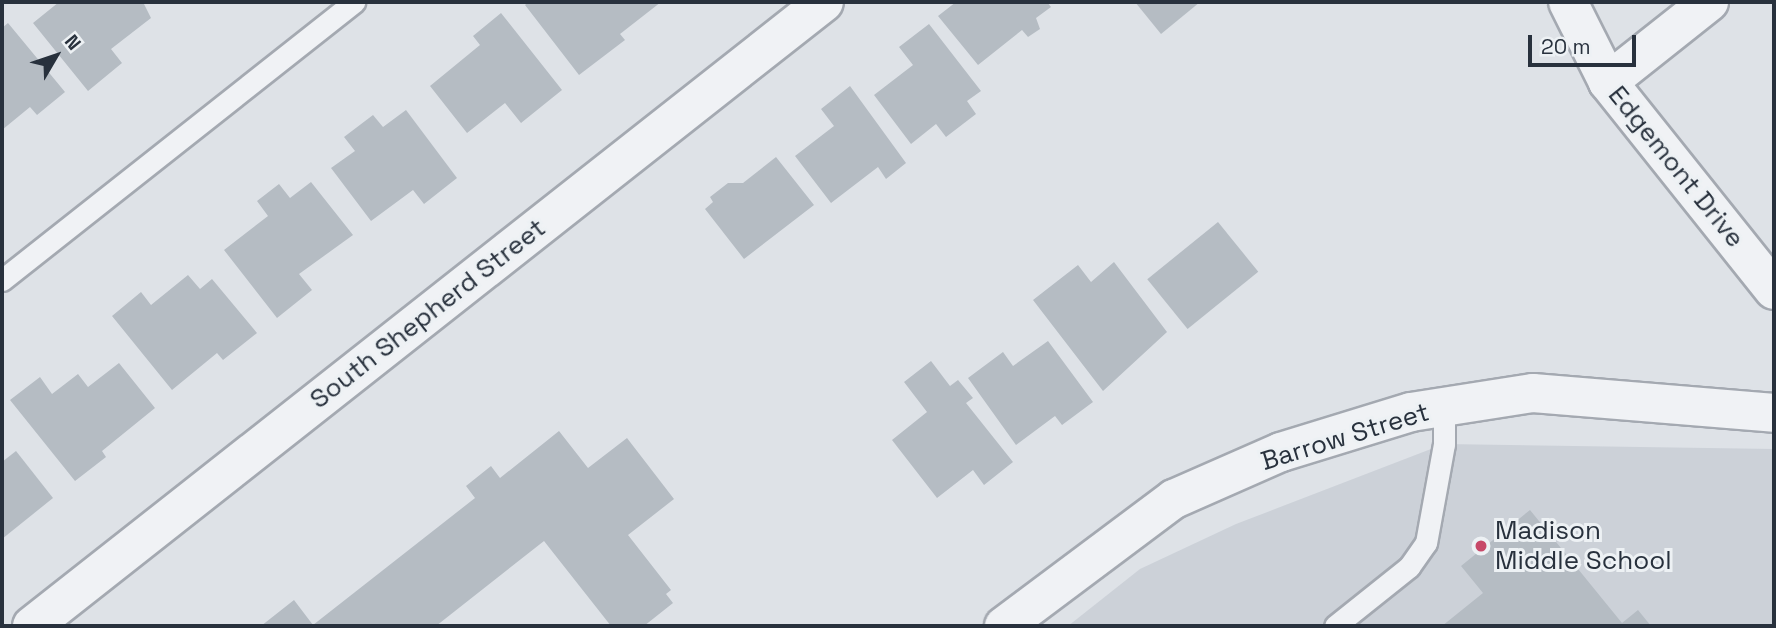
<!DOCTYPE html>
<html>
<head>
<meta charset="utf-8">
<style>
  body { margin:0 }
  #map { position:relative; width:1776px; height:628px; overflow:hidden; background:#dee2e7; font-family:"Space Grotesk",sans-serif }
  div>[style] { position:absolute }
  .built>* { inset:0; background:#ccd1d8 }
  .building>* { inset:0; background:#b5bcc3; transform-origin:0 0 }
  .roads { filter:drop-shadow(2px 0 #a4a9b1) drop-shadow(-2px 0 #a4a9b1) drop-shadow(0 2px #a4a9b1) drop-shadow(0 -2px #a4a9b1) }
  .service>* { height:21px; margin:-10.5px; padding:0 10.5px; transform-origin:10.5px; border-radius:10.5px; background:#f0f2f5 }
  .minor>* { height:38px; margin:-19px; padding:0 19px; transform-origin:19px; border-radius:19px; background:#f0f2f5 }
  .tertiary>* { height:38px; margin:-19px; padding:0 19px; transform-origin:19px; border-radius:19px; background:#f0f2f5 }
  .dots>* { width:19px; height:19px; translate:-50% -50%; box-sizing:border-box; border:4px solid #edf1f4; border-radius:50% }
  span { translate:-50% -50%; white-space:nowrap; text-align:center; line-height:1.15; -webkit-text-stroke:6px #edf1f4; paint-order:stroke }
  .street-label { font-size:26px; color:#28313d }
  .poi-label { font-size:26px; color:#28313d }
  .left { translate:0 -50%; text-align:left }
  .frame { position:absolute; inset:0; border:4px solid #28313d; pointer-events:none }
  .north { position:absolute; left:21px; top:21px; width:70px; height:70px; -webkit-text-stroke:5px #edf1f4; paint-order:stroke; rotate:51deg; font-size:19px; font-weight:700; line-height:28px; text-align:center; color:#28313d }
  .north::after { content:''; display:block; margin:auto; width:24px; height:32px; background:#28313d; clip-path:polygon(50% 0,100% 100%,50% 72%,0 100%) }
  .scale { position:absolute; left:1528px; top:35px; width:108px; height:32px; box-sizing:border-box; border:4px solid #28313d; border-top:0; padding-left:9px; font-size:21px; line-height:24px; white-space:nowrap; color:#28313d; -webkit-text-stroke:5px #edf1f4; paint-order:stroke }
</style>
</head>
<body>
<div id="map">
  <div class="built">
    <i style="clip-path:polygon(1444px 444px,1774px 449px,1774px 626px,1068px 626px,1140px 569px,1236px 524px)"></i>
  </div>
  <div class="building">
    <i style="clip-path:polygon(59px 2px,143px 2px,151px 18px,111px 49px,122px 63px,88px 91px,33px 23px)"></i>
    <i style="clip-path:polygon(528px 2px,661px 2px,620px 34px,625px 40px,579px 75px,525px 5px)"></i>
    <i style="clip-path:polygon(956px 2px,1047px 2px,1051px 7px,1036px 18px,1040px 29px,1028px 37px,1022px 30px,978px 65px,938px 16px)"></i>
    <i style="clip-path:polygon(1135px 2px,1200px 2px,1161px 34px)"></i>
    <i style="clip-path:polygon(501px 13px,562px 90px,521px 123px,505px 103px,467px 133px,430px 86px,480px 45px,473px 36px)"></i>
    <i style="clip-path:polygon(8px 23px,65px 92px,37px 115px,30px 107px,2px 130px,2px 28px)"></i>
    <i style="clip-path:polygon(929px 24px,981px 91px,967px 101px,976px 114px,946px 137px,936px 124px,911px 144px,874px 95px,913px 65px,899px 47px)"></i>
    <i style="clip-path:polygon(850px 86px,906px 163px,886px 179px,878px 167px,831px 203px,795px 156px,834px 126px,821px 109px)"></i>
    <i style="clip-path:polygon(406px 110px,457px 178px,424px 204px,413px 190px,371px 221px,331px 168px,355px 151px,344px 137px,373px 115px,383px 127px)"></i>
    <i style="clip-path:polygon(776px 157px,814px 205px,744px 259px,705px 209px,713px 202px,710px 197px,728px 183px,743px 183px)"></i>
    <i style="clip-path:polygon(311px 182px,353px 235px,299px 274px,312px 290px,277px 318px,224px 250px,268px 216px,257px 201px,279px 184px,290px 198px)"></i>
    <i style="left:1218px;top:222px;width:64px;height:91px;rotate:51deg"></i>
    <i style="clip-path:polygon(1114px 262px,1167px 332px,1103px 391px,1033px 300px,1078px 265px,1091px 282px)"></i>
    <i style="clip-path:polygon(188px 275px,200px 289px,212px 279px,257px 333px,223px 360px,217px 353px,172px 390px,112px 316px,141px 292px,151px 305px)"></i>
    <i style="clip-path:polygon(1048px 341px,1093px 402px,1062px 425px,1055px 416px,1016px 445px,968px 378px,1003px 352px,1013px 366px)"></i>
    <i style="clip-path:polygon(931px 361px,950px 386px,958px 380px,973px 398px,966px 403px,1013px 462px,984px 485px,973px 470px,937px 498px,892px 440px,927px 412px,904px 382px)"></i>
    <i style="clip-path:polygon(119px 363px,155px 408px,102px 451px,106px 457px,75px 481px,10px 400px,40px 377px,52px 394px,78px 374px,88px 387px)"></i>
    <i style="clip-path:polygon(559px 431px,588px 468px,627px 438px,674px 499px,628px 535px,671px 590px,666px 594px,673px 603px,644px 626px,611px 626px,544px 541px,436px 626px,261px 626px,294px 600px,313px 625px,475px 498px,466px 486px,491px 466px,500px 478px)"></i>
    <i style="clip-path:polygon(16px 451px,53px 498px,2px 539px,2px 462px)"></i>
    <i style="clip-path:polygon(1530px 510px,1622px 623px,1638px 610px,1651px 626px,1442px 626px,1483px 593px,1461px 566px)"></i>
  </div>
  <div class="roads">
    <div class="service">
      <i style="left:2px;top:280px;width:449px;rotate:-38.3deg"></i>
      <i style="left:1335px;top:626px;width:95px;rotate:-38.6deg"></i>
      <i style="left:1409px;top:567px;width:29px;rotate:-55deg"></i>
      <i style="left:1426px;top:543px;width:101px;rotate:-79.7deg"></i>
      <i style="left:1444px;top:444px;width:37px;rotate:-90deg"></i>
    </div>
    <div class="minor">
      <i style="left:1568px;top:2px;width:89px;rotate:63.4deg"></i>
      <i style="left:1608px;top:82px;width:266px;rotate:51.4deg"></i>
      <i style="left:1608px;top:82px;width:129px;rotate:-38.4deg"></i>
      <i style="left:32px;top:626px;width:1008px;rotate:-38.23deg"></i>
    </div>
    <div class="tertiary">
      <i style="left:1004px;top:626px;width:212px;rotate:-36.8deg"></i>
      <i style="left:1174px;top:499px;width:117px;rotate:-23.7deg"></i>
      <i style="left:1281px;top:452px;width:136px;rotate:-17.1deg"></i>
      <i style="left:1411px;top:412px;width:123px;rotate:-8.9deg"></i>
      <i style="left:1533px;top:393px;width:242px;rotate:4.7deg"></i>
    </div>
  </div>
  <div class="dots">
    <i style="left:1481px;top:546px;background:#c74868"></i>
  </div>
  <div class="street-label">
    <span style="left:1676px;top:167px;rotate:51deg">Edgemont Drive</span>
    <span style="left:428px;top:314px;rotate:-38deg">South Shepherd Street</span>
    <span style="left:1345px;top:437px;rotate:-17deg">Barrow Street</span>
  </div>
  <div class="poi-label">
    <span class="left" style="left:1495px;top:546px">Madison<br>Middle School</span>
  </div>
  <div class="frame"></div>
  <div class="north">N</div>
  <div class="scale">20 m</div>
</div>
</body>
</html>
